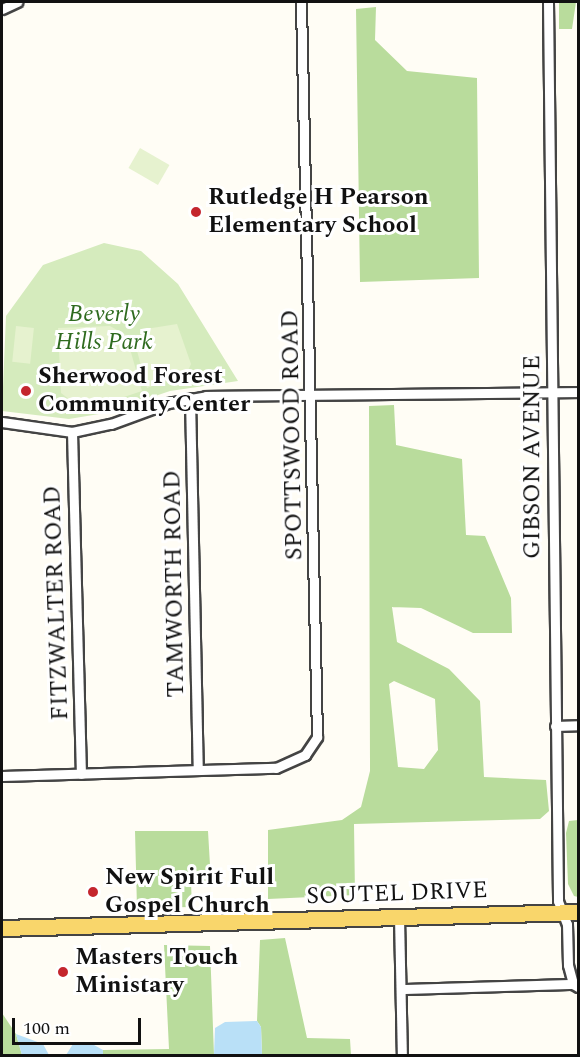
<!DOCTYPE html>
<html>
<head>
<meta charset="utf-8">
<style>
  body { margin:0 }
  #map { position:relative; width:580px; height:1057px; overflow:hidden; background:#fffdf5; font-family:Spectral,serif }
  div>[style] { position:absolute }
  .green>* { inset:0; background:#d5ebbd }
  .forest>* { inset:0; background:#b9dc9c }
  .pitch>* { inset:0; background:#e6f2cf; transform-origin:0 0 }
  .water>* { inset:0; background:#b9e0f7 }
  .roads { filter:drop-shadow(2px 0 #444) drop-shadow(-2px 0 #444) drop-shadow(0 2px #444) drop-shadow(0 -2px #444) }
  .minor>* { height:9px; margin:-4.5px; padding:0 4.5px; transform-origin:4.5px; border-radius:4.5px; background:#fff }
  .primary>* { height:15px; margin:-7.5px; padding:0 7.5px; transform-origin:7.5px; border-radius:7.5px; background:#f9d66b }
  .dots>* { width:16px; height:16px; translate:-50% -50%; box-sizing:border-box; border:3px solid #fff; border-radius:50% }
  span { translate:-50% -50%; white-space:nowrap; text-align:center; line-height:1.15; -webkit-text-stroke:6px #fff; paint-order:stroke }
  .poi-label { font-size:24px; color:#111; font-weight:700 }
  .left { translate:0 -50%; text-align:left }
  .park-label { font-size:24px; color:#2f6b1f; font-style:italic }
  .street-label { font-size:24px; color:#111 }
  .frame { position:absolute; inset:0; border:3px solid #111; pointer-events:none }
  .scale { position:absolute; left:12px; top:1018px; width:129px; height:27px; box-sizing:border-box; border:3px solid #111; border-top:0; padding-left:8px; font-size:18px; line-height:21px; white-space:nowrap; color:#111; -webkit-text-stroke:4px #fff; paint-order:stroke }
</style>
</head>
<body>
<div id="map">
  <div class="green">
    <i style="clip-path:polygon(104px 243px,141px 251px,178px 284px,238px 381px,170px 391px,105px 413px,69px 419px,2px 411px,6px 316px,43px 265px)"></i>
  </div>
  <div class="forest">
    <i style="clip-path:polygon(559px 2px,576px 2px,572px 29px,559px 29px)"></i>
    <i style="clip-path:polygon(376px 7px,375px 40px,407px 71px,477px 78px,479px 278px,360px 282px,356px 9px)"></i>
    <i style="clip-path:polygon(evenodd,394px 405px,396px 445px,462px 459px,466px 535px,485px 536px,511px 598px,512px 633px,473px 633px,421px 608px,392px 607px,397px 642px,449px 669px,480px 701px,484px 777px,546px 780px,549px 811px,540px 819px,354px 824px,355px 895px,268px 899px,268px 830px,342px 820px,361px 807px,370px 771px,369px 406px,394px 405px,394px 681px,435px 699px,438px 750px,424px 769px,398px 767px,389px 684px,394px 681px)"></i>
    <i style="clip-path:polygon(578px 820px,578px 897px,574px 896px,568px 884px,566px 833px,569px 821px)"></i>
    <i style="clip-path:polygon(135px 831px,208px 831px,211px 882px,191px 883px,192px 907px,137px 908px)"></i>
    <i style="clip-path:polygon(285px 938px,307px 1038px,350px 1039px,351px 1055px,262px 1055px,261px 1027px,257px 1021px,260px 940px)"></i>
    <i style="clip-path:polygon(164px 945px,210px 946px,214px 1055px,103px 1056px,103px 1050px,169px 1049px)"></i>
    <i style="clip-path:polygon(2px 1013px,16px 1034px,22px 1055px,2px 1055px)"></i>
  </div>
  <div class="pitch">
    <i style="left:140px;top:148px;width:34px;height:23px;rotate:30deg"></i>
    <i style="clip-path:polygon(177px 324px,191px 364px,187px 373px,147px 388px,136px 347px,146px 329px)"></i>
    <i style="left:16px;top:326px;width:18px;height:36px;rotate:6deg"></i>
    <i style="clip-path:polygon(110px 326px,126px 335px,142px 391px,109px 402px,70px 400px,61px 393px,58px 328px)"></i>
  </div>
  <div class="water">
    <i style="clip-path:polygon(257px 1021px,261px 1027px,262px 1055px,214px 1055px,215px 1028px,225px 1022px)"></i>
    <i style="clip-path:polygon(16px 1034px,43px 1044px,49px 1055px,22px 1055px)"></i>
    <i style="clip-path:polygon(73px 1044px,94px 1045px,103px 1050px,103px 1055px,66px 1055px)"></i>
  </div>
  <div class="roads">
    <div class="minor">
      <i style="left:548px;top:2px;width:899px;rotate:89.36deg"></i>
      <i style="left:558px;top:901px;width:25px;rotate:69deg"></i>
      <i style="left:567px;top:924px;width:41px;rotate:88.6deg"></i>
      <i style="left:568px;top:965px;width:20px;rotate:75deg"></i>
      <i style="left:573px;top:984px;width:6px;rotate:31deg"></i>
      <i style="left:2px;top:9px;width:17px;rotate:-25deg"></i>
      <i style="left:190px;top:398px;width:372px;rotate:88.8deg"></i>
      <i style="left:2px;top:422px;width:71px;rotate:8.1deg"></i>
      <i style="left:72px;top:432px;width:40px;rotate:-12deg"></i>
      <i style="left:111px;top:424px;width:61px;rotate:-20.2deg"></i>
      <i style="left:168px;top:403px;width:39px;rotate:-10deg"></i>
      <i style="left:206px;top:396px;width:372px;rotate:-0.6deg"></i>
      <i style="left:72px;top:432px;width:342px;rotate:88.5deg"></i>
      <i style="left:555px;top:726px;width:23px;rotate:-2deg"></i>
      <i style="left:2px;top:776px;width:274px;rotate:-1.7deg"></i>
      <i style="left:276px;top:768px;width:32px;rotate:-24deg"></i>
      <i style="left:305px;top:755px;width:22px;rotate:-56deg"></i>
      <i style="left:317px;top:737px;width:735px;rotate:-91.25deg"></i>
      <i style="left:399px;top:917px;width:139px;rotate:88.8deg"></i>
      <i style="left:401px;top:989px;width:172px;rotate:-1.7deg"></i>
    </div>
    <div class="primary">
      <i style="left:2px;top:928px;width:576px;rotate:-1.59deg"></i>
    </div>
  </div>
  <div class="dots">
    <i style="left:196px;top:212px;background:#c4262e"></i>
    <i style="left:26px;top:391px;background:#c4262e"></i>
    <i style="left:93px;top:892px;background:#c4262e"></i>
    <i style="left:63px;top:972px;background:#c4262e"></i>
  </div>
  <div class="poi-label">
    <span class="left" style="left:208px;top:212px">Rutledge H Pearson<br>Elementary School</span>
    <span class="left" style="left:38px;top:391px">Sherwood Forest<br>Community Center</span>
    <span class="left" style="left:105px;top:892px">New Spirit Full<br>Gospel Church</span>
    <span class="left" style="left:75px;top:972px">Masters Touch<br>Ministary</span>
  </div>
  <div class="park-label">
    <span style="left:104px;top:329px">Beverly<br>Hills Park</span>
  </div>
  <div class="street-label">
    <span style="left:293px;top:435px;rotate:-91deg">SPOTTSWOOD ROAD</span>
    <span style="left:533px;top:457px;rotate:-90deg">GIBSON AVENUE</span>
    <span style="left:175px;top:584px;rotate:-91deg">TAMWORTH ROAD</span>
    <span style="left:57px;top:603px;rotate:-92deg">FITZWALTER ROAD</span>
    <span style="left:397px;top:894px;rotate:-2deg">SOUTEL DRIVE</span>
  </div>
  <div class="frame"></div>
  <div class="scale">100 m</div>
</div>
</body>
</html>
